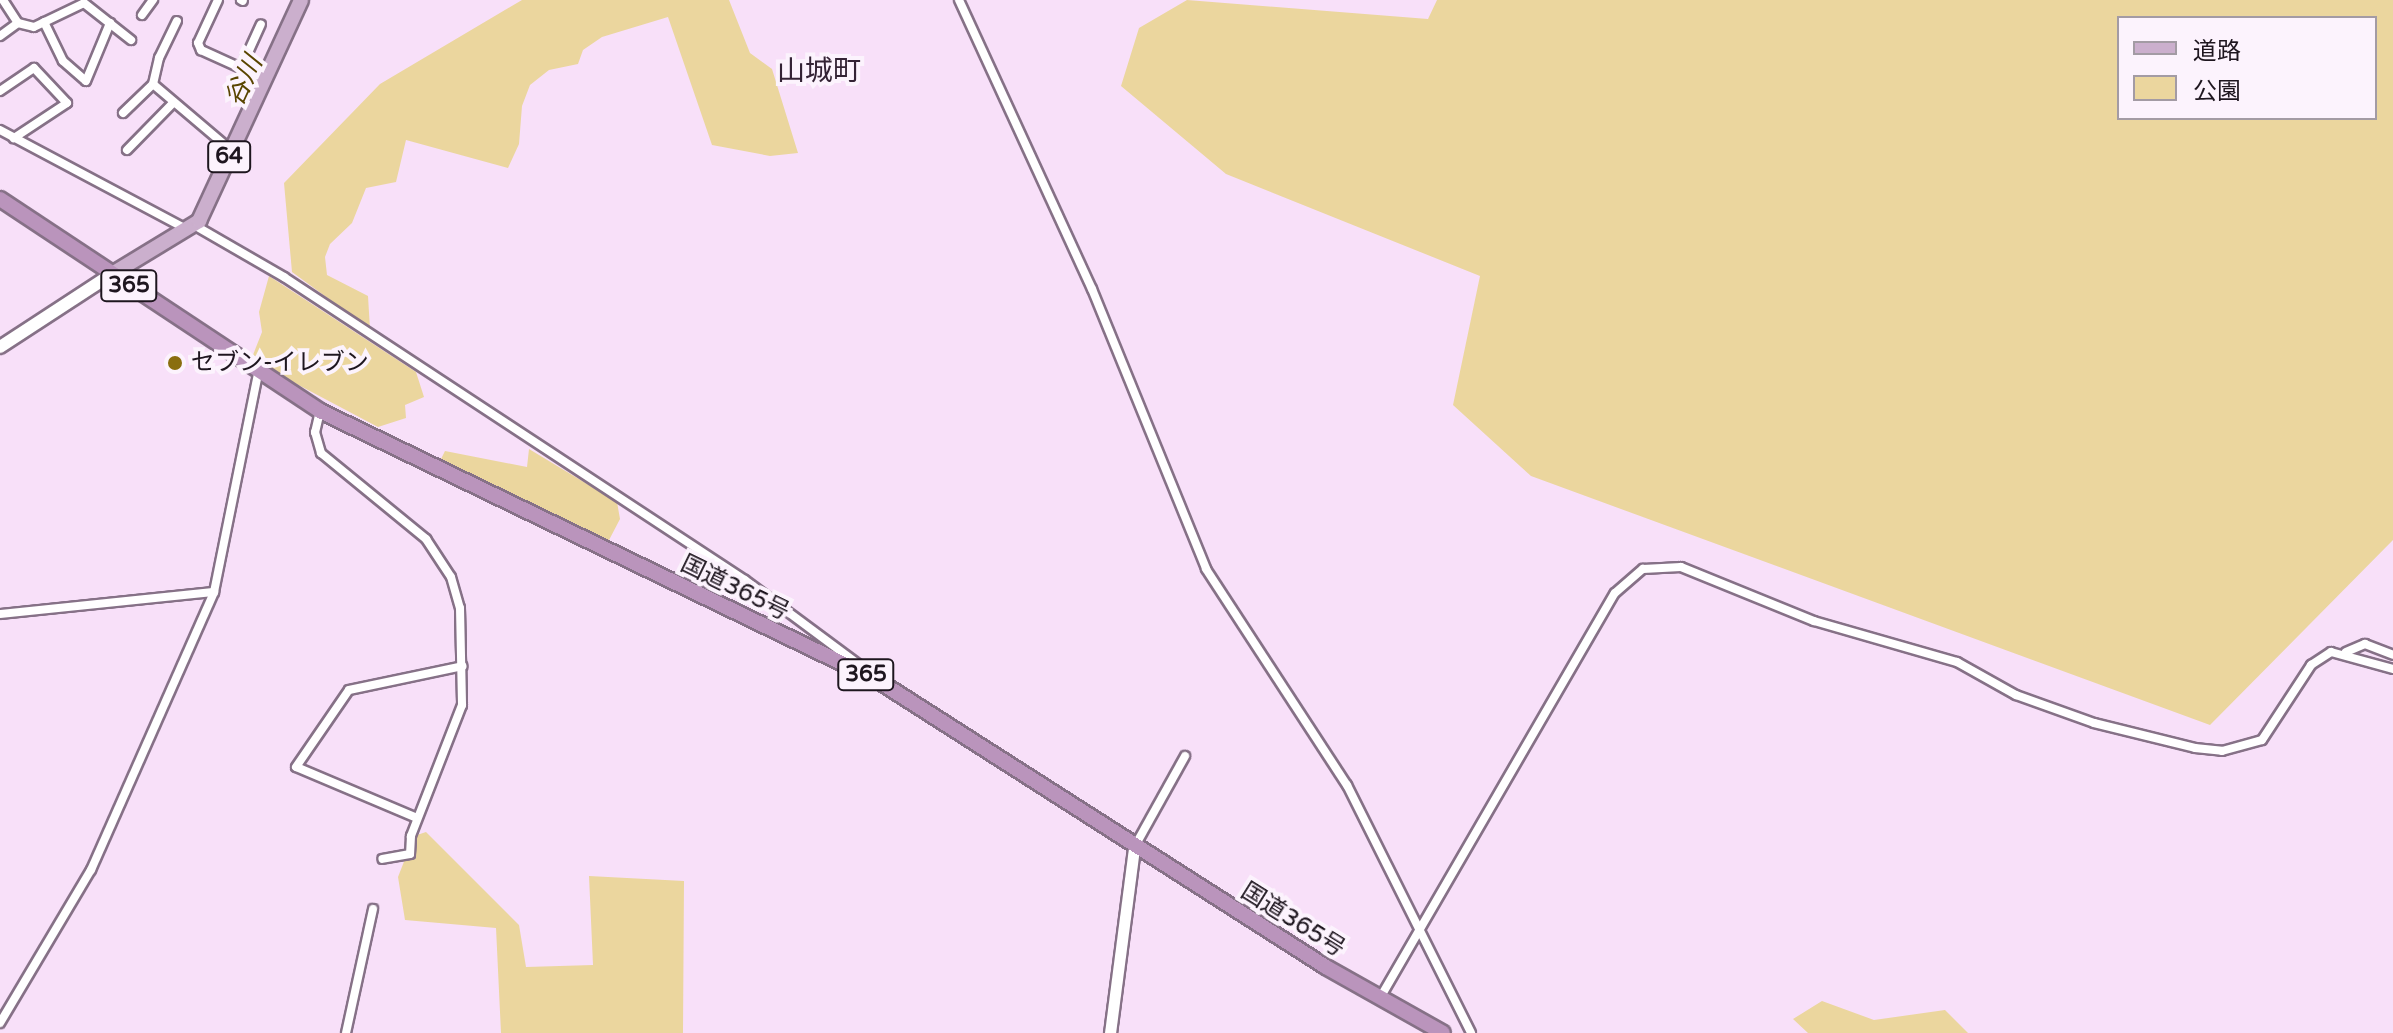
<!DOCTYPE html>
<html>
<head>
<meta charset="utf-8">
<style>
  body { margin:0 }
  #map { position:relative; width:2393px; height:1033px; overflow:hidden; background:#f8e0f9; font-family:"Varela Round","Noto Sans JP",sans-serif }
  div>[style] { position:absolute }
  .green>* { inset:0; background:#ebd69e }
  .roads { filter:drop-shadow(2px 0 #867187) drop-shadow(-2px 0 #867187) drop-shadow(0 2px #867187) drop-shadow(0 -2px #867187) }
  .minor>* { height:8px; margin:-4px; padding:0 4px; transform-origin:4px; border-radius:4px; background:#fff }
  .tertiary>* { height:11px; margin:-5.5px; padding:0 5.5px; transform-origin:5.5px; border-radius:5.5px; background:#fff }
  .secondary>* { height:12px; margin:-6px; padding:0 6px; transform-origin:6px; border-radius:6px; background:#fff }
  .primary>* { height:14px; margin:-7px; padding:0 7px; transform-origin:7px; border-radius:7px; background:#cbafcd }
  .trunk>* { height:14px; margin:-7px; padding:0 7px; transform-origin:7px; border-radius:7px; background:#ba94bc }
  .dots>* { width:22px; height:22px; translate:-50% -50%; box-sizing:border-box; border:4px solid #fcf3fd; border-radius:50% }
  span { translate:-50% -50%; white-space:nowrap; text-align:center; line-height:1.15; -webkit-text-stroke:8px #fcf3fd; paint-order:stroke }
  .shield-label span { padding:2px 6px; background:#fcf3fd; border:2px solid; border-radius:6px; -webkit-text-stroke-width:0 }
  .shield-label { font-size:22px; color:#1e161f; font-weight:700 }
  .poi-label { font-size:24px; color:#1e161f }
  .left { translate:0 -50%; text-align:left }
  .street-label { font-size:24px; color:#1e161f }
  .water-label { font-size:26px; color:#594500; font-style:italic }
  .quarter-label { font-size:28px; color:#342335 }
  .legend { position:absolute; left:2117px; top:16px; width:260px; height:104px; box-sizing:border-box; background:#fcf3fd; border:2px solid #a39ba4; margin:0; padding:10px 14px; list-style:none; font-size:24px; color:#1e161f }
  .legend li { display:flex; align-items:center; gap:16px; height:40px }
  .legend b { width:40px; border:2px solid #a39ba4 }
</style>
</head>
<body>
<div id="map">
  <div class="green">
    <i style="clip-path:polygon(522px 0,729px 0,750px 53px,772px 69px,798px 153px,770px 156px,712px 145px,668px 17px,602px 37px,583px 50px,578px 64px,549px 70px,530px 85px,522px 106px,519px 144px,508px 168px,406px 140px,396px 182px,366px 188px,352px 223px,330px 244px,325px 257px,327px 275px,368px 296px,370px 329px,292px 272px,284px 183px,380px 84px)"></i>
    <i style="clip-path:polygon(evenodd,1187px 0,1428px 19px,1437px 0,2393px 0,2393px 540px,2210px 725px,1531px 476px,1453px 405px,1480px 276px,1226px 174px,1121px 86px,1139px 28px,1187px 0,2119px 18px,2375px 18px,2375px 118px,2119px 118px,2119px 18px)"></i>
    <i style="clip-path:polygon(269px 276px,416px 372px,424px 397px,405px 405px,406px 418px,378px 427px,251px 360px,262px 332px,259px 312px)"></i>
    <i style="clip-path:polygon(529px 449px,617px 502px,620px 519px,608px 542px,440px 461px,445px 451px,527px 467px)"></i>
    <i style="clip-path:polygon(426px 832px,519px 925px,526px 967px,593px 965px,589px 876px,684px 881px,683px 1033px,501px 1033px,496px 928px,405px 920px,398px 877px,414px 836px)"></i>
    <i style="clip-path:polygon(1822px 1001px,1874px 1020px,1945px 1010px,1968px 1033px,1808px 1033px,1793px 1019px)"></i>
  </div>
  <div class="roads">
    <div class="minor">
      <i style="left:3px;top:0;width:27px;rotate:57deg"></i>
      <i style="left:218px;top:0;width:47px;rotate:114.9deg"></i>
      <i style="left:198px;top:43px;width:8px;rotate:67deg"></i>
      <i style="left:201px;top:50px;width:70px;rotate:24.4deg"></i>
      <i style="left:241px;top:0;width:2px;rotate:27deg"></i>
      <i style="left:959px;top:0;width:318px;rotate:65.3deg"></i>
      <i style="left:1092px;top:289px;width:302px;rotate:67.8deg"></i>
      <i style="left:1206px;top:569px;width:258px;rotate:56.9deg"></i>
      <i style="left:1347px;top:785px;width:277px;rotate:63.4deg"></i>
      <i style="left:142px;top:15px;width:19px;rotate:-54deg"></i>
      <i style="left:44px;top:22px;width:43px;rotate:64deg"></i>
      <i style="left:63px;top:61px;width:30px;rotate:41deg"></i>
      <i style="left:86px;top:81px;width:63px;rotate:-67.5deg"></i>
      <i style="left:0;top:36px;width:22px;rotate:-36deg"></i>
      <i style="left:18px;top:23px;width:16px;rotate:14deg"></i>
      <i style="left:34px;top:27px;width:55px;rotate:-25.6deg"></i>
      <i style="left:84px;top:3px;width:60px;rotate:38.2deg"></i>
      <i style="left:241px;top:68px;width:48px;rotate:-65.6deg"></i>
      <i style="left:153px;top:84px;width:104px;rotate:40.3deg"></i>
      <i style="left:0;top:91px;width:41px;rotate:-34.1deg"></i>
      <i style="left:34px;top:68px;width:48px;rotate:46.7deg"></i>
      <i style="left:67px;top:103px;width:64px;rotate:146.6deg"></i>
      <i style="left:123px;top:113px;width:42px;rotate:-44deg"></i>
      <i style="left:153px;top:84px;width:27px;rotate:-77deg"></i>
      <i style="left:159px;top:58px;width:41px;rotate:-64.1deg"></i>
      <i style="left:0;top:130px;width:211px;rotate:28deg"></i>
      <i style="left:127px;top:150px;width:64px;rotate:-45.6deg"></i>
      <i style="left:194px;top:225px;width:104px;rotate:30deg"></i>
      <i style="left:284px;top:277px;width:552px;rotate:33.32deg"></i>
      <i style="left:745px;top:580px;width:146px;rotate:36.6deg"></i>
      <i style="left:320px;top:411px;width:22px;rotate:103deg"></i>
      <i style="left:315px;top:432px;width:22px;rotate:74deg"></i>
      <i style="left:321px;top:453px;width:136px;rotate:39.3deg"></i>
      <i style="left:426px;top:539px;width:45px;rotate:56.7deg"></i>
      <i style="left:451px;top:577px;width:32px;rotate:74deg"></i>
      <i style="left:460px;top:608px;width:97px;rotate:88.8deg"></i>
      <i style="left:462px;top:705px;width:141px;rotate:111.3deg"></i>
      <i style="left:411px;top:836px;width:18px;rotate:93deg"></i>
      <i style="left:410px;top:854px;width:28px;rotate:170deg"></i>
      <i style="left:0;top:614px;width:215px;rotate:-5.9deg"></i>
      <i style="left:2346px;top:652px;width:21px;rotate:-23deg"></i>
      <i style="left:2365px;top:644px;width:30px;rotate:21deg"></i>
      <i style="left:417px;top:818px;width:131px;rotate:-157.1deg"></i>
      <i style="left:296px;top:767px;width:93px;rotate:-55.5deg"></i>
      <i style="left:349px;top:690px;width:116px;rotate:-11.9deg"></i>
      <i style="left:1135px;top:846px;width:103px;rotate:-60.9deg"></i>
      <i style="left:1380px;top:998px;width:468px;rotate:-59.9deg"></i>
      <i style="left:1615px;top:593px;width:37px;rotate:-41deg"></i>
      <i style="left:1643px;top:569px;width:38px;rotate:-3deg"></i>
      <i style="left:1681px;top:567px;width:144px;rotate:22.1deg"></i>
      <i style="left:1814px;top:621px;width:149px;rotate:16deg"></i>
      <i style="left:1957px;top:662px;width:68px;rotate:29.2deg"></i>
      <i style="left:2016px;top:695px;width:83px;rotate:19.7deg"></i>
      <i style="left:2094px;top:723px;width:104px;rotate:13.9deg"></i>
      <i style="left:2195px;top:748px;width:27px;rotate:6deg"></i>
      <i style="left:2222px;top:751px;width:41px;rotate:-15.4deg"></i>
      <i style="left:2262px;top:740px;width:90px;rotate:-56.8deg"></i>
      <i style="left:2311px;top:665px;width:24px;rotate:-33deg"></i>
      <i style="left:2331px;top:652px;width:64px;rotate:15.3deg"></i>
      <i style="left:0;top:1023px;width:178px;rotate:-59.3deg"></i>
      <i style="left:91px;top:870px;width:304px;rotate:-66.1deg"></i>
      <i style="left:214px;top:592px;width:223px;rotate:-78.6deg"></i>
      <i style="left:346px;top:1033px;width:127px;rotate:-77.7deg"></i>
    </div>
    <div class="tertiary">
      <i style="left:1110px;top:1033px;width:188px;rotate:-82.6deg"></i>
    </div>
    <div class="secondary">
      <i style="left:0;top:347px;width:134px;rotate:-33.1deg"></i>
    </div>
    <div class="primary">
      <i style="left:112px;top:274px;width:102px;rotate:-31.3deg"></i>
      <i style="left:199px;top:221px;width:243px;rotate:-65.2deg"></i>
    </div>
    <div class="trunk">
      <i style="left:0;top:199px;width:384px;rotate:33.5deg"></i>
      <i style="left:320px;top:411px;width:619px;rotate:25.78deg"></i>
      <i style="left:877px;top:680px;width:533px;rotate:32.59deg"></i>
      <i style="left:1326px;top:967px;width:134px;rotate:29.4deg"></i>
    </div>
  </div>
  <div class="dots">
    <i style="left:175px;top:363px;background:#8a6e0f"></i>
  </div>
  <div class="shield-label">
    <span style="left:229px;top:157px">64</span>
    <span style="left:129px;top:286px">365</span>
    <span style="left:866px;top:675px">365</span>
  </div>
  <div class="poi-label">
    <span class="left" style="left:191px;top:363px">セブン-イレブン</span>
  </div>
  <div class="street-label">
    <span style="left:735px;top:588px;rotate:26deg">国道365号</span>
    <span style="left:1293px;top:920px;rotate:32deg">国道365号</span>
  </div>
  <div class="water-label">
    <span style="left:244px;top:81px;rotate:-65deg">谷川</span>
  </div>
  <div class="quarter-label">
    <span style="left:819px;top:71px">山城町</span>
  </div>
  <ul class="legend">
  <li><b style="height:10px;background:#cbafcd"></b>道路</li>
  <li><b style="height:22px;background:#ebd69e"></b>公園</li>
  </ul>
</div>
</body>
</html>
